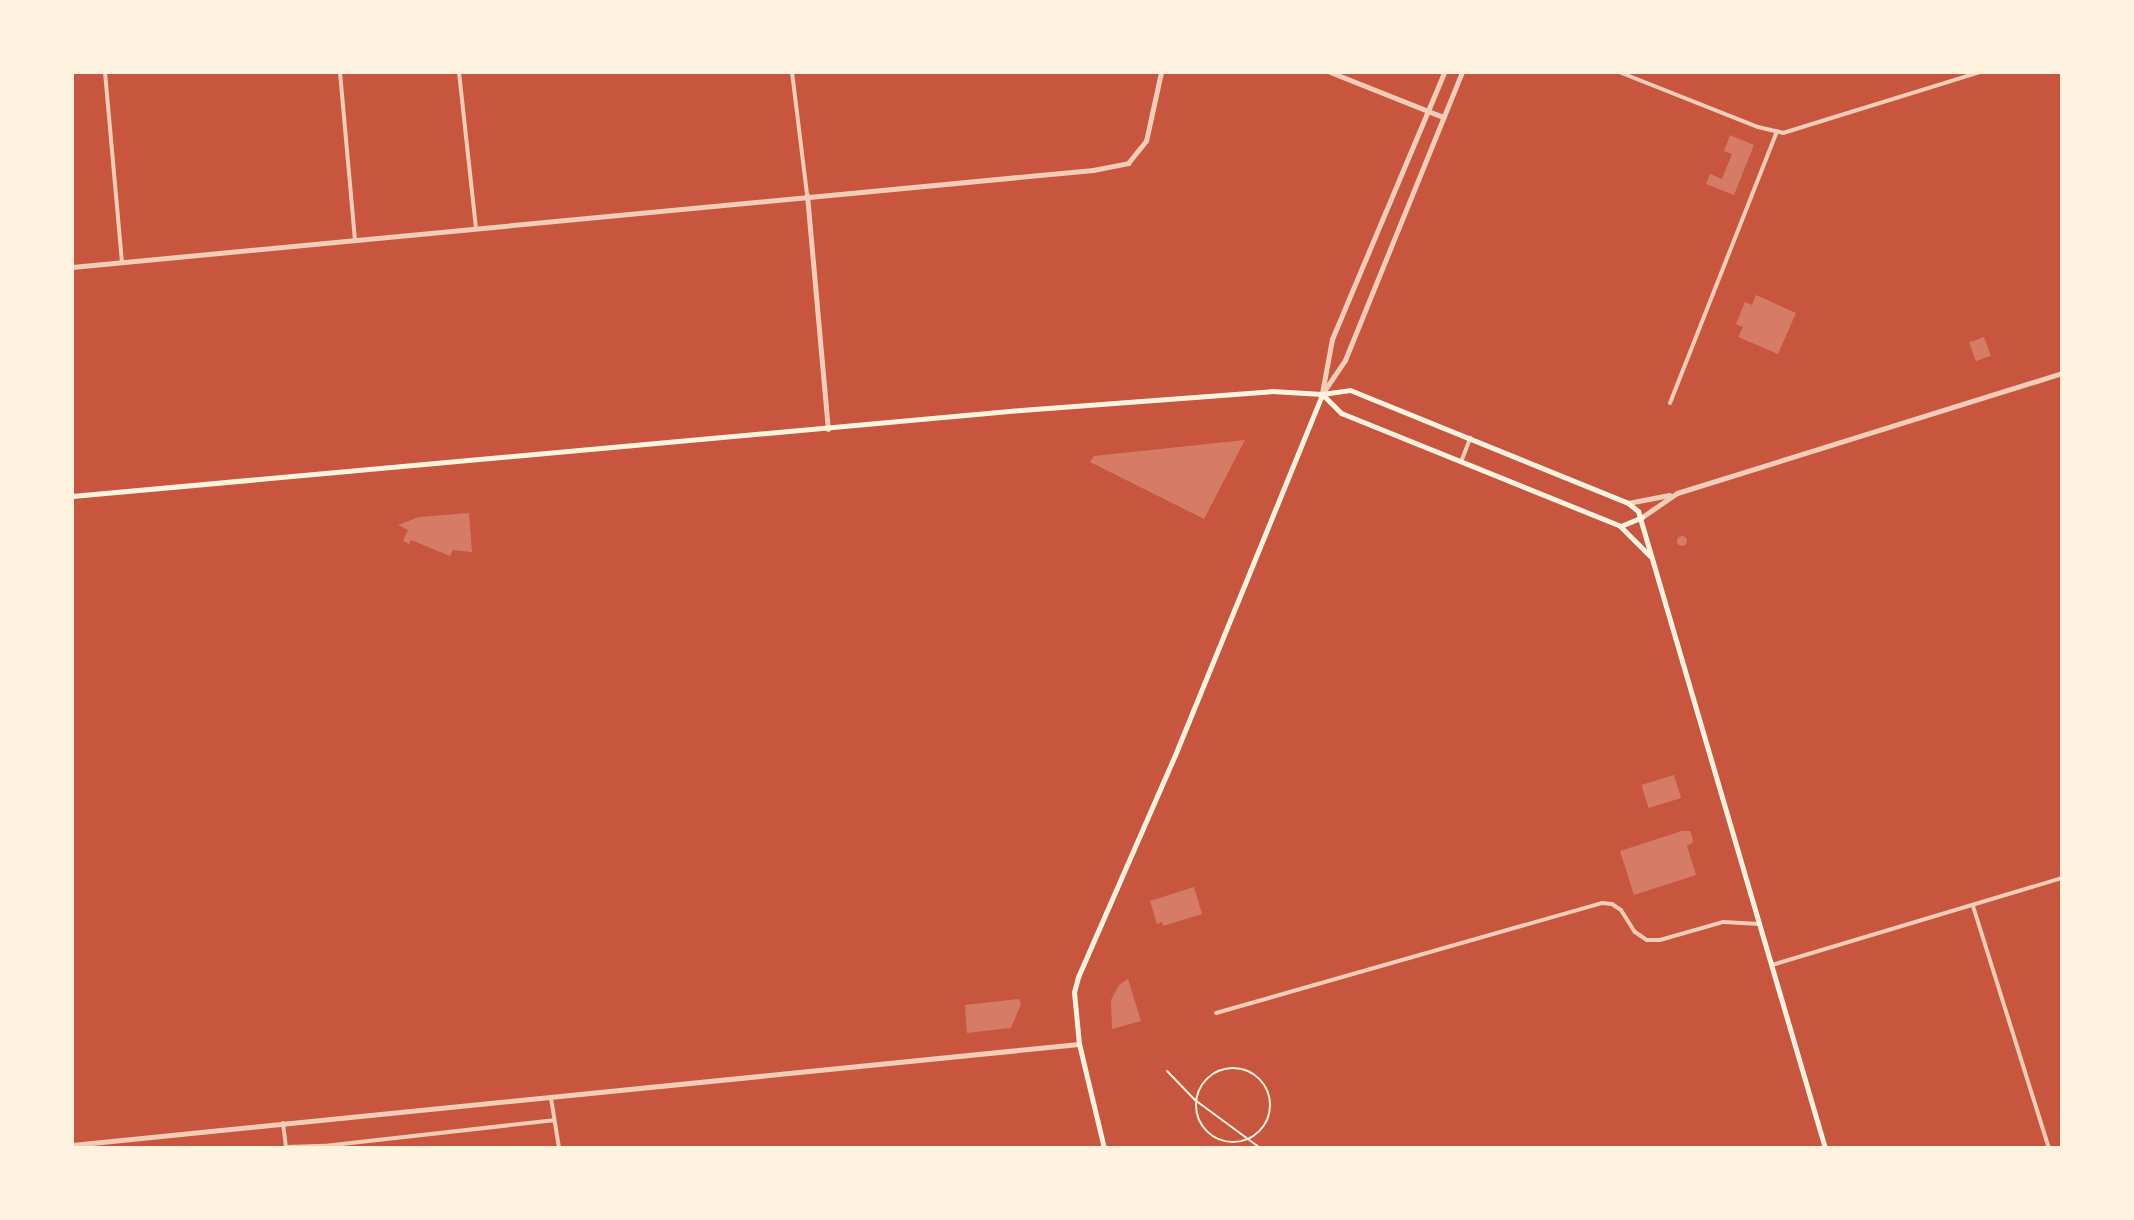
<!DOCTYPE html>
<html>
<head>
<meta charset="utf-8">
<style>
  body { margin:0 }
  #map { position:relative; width:2134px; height:1220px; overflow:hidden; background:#c8553d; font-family:"Roboto Condensed",sans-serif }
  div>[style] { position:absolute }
  .building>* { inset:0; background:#d67c66; transform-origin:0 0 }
  .round { border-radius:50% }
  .path>* { height:2px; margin:-1px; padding:0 1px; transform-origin:1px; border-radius:1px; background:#fff3e0 }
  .path>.ring { margin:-1px; padding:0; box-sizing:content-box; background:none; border:2px solid #fff3e0; border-radius:50% }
  .minor>* { height:4px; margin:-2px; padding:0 2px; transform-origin:2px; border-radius:2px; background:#f1ccb7 }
  .tertiary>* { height:5px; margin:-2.5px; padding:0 2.5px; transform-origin:2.5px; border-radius:2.5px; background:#f1ccb7 }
  .secondary>* { height:5px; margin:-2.5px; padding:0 2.5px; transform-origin:2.5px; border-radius:2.5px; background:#fff3e0 }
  span { translate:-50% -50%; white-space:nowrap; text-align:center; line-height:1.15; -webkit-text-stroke:6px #fff3e0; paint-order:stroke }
  .frame { position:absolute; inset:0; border:74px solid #fff3e0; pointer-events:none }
</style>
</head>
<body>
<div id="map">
  <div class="building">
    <i style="clip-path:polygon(1730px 135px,1754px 145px,1734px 195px,1706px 184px,1710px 174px,1722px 179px,1732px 154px,1724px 151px)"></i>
    <i style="clip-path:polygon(1756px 295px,1796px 313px,1778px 354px,1738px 337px,1743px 327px,1736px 324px,1745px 302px,1752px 305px)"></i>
    <i style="left:1984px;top:337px;width:20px;height:16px;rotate:70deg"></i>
    <i style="clip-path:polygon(1245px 440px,1204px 519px,1090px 462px,1094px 456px)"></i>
    <i style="clip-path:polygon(469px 513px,472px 552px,453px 550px,450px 556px,411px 540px,409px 544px,403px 541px,408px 530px,398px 525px,419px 517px)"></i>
    <i class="round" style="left:1677px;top:536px;width:10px;height:10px"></i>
    <i style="left:1674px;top:775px;width:24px;height:34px;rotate:73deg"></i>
    <i style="clip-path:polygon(1682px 831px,1690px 831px,1692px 836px,1693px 842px,1687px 846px,1696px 875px,1634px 895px,1620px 851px)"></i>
    <i style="clip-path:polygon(1194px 887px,1202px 914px,1163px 926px,1162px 922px,1157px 924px,1150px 901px)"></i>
    <i style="clip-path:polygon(1128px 979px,1141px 1021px,1112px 1029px,1111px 1000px,1119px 985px)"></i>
    <i style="clip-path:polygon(1019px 999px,1021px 1004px,1011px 1028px,967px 1033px,965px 1005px)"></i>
  </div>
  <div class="path">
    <i class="ring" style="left:1196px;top:1068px;width:72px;height:72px"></i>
    <i style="left:1167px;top:1071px;width:40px;rotate:46deg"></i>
    <i style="left:1195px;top:1100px;width:81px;rotate:36.4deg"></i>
  </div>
  <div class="minor">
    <i style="left:105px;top:72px;width:191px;rotate:84.9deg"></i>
    <i style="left:340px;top:72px;width:170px;rotate:84.9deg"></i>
    <i style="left:459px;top:72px;width:158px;rotate:83.8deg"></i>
    <i style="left:792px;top:72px;width:124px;rotate:83deg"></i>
    <i style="left:1619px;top:72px;width:149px;rotate:21.6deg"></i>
    <i style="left:1758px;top:127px;width:26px;rotate:13deg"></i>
    <i style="left:1783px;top:133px;width:206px;rotate:-17.2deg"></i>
    <i style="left:1670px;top:403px;width:292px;rotate:-68.5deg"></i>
    <i style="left:1461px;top:462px;width:26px;rotate:-69deg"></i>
    <i style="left:1973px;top:906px;width:254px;rotate:72.6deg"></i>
    <i style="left:1772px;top:965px;width:303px;rotate:-16.7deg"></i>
    <i style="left:1216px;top:1013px;width:401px;rotate:-15.9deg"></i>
    <i style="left:1602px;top:903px;width:10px;rotate:6deg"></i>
    <i style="left:1612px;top:904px;width:11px;rotate:34deg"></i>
    <i style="left:1621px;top:910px;width:26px;rotate:58deg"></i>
    <i style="left:1635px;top:932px;width:14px;rotate:34deg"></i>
    <i style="left:1647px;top:940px;width:13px"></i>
    <i style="left:1660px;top:940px;width:66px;rotate:-15.9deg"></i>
    <i style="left:1723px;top:922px;width:37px;rotate:3deg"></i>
    <i style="left:551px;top:1098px;width:51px;rotate:80.9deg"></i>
    <i style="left:283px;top:1123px;width:24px;rotate:83deg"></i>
    <i style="left:286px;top:1147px;width:38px;rotate:-2deg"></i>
    <i style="left:324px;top:1146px;width:231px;rotate:-6.4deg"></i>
  </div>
  <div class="tertiary">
    <i style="left:1330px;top:72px;width:122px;rotate:21.7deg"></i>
    <i style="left:807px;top:195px;width:235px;rotate:84.9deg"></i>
    <i style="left:72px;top:267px;width:1026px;rotate:-5.43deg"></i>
    <i style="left:1093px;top:170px;width:36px;rotate:-11deg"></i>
    <i style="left:1128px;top:163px;width:28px;rotate:-51deg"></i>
    <i style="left:1146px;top:141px;width:71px;rotate:-77.7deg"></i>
    <i style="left:1322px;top:393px;width:55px;rotate:-79.5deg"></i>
    <i style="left:1332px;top:339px;width:290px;rotate:-67.2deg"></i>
    <i style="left:1322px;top:394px;width:41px;rotate:-55.9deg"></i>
    <i style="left:1345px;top:360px;width:311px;rotate:-67.9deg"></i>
    <i style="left:1628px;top:503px;width:42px;rotate:-11deg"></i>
    <i style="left:1642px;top:517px;width:42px;rotate:-34.4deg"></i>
    <i style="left:1677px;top:493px;width:403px;rotate:-17.3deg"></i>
    <i style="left:72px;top:1145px;width:1012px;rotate:-5.73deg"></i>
  </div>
  <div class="secondary">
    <i style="left:1322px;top:394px;width:27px;rotate:45deg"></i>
    <i style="left:1341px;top:413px;width:301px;rotate:22deg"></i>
    <i style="left:1620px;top:526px;width:42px;rotate:45deg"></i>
    <i style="left:72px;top:496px;width:953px;rotate:-5.18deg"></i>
    <i style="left:1021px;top:410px;width:252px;rotate:-4.3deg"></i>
    <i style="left:1272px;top:391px;width:50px;rotate:3.4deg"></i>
    <i style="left:1322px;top:394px;width:28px;rotate:-8deg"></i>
    <i style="left:1350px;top:390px;width:300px;rotate:22.1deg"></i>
    <i style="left:1628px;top:503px;width:13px;rotate:39deg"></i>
    <i style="left:1638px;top:511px;width:664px;rotate:73.64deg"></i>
    <i style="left:1621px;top:526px;width:23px;rotate:-23deg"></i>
    <i style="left:1104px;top:1148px;width:107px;rotate:-103.5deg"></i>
    <i style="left:1079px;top:1044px;width:52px;rotate:-95.5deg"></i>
    <i style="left:1074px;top:992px;width:16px;rotate:-75deg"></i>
    <i style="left:1078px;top:977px;width:242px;rotate:-66.4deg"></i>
    <i style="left:1175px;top:755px;width:390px;rotate:-67.8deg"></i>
  </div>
  <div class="frame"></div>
</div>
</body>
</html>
